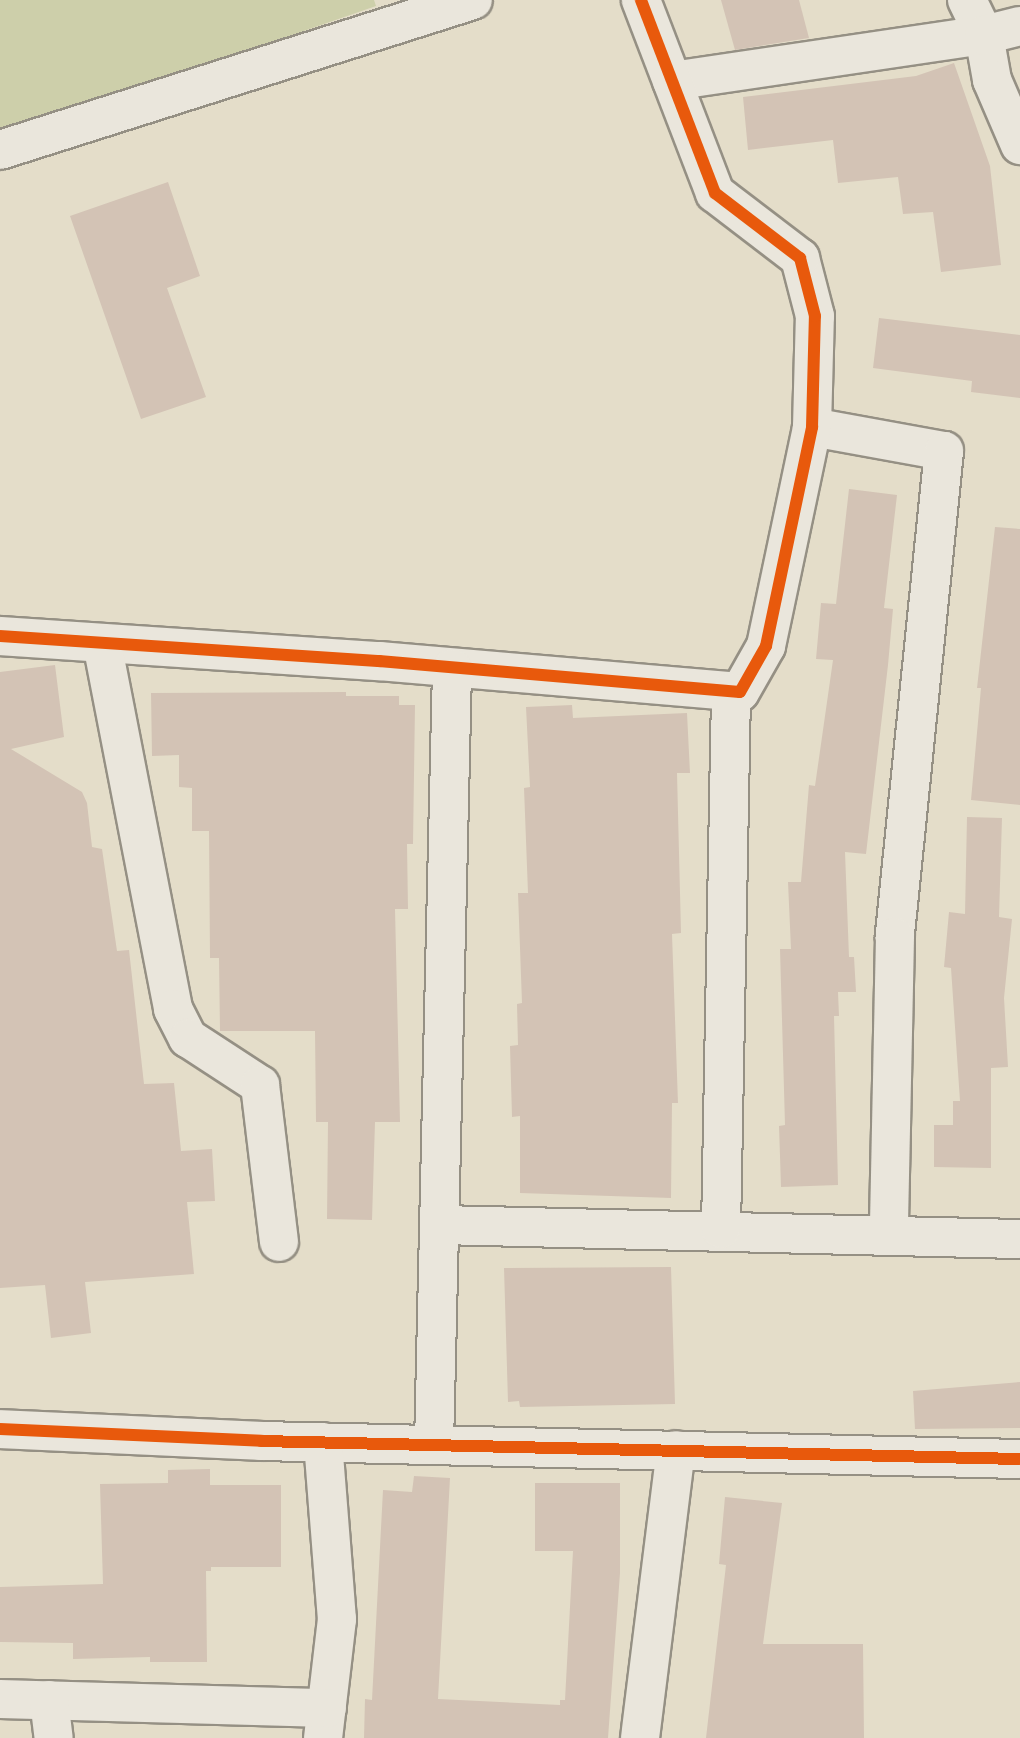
<!DOCTYPE html>
<html>
<head>
<meta charset="utf-8">
<style>
  body { margin:0 }
  #map { position:relative; width:1020px; height:1738px; overflow:hidden; background:#e4ddc9; font-family:Alegreya,serif }
  div>[style] { position:absolute }
  .green>* { inset:0; background:#cdcfaa }
  .building>* { inset:0; background:#d3c3b5 }
  .roads { filter:drop-shadow(2px 0 #959084) drop-shadow(-2px 0 #959084) drop-shadow(0 2px #959084) drop-shadow(0 -2px #959084) }
  .street>* { height:38px; margin:-19px; padding:0 19px; transform-origin:19px; border-radius:19px; background:#eae6dc }
  .cycleway>* { height:12px; margin:-6px; padding:0 6px; transform-origin:6px; border-radius:6px; background:#e8590c }
  span { translate:-50% -50%; white-space:nowrap; text-align:center; line-height:1.15; -webkit-text-stroke:6px #f5ecd5; paint-order:stroke }
</style>
</head>
<body>
<div id="map">
  <div class="green">
    <i style="clip-path:polygon(0 0,374px 0,376px 6px,0 136px)"></i>
  </div>
  <div class="building">
    <i style="clip-path:polygon(721px 0,799px 0,809px 38px,735px 50px)"></i>
    <i style="clip-path:polygon(954px 63px,990px 166px,1001px 265px,941px 272px,933px 212px,903px 214px,898px 177px,838px 183px,833px 140px,748px 150px,743px 97px,916px 76px)"></i>
    <i style="clip-path:polygon(168px 182px,200px 276px,167px 288px,206px 397px,141px 419px,70px 216px)"></i>
    <i style="clip-path:polygon(879px 318px,1020px 335px,1020px 398px,971px 392px,972px 381px,873px 368px)"></i>
    <i style="clip-path:polygon(849px 489px,897px 495px,884px 608px,893px 609px,888px 665px,866px 854px,845px 852px,849px 957px,854px 957px,856px 992px,838px 992px,839px 1016px,834px 1016px,838px 1185px,781px 1187px,779px 1126px,785px 1125px,780px 949px,791px 949px,788px 882px,801px 882px,809px 785px,815px 786px,833px 660px,816px 659px,821px 603px,836px 604px)"></i>
    <i style="clip-path:polygon(995px 527px,1020px 529px,1020px 805px,971px 800px,981px 688px,977px 688px)"></i>
    <i style="clip-path:polygon(55px 665px,64px 737px,11px 749px,82px 792px,87px 803px,92px 847px,102px 849px,117px 951px,129px 950px,144px 1084px,174px 1083px,181px 1151px,212px 1149px,215px 1201px,187px 1202px,194px 1274px,85px 1282px,91px 1333px,51px 1338px,45px 1285px,0 1288px,0 672px)"></i>
    <i style="clip-path:polygon(346px 692px,346px 696px,399px 696px,399px 705px,415px 705px,413px 844px,407px 844px,408px 909px,395px 909px,400px 1122px,375px 1122px,372px 1220px,327px 1219px,328px 1122px,316px 1122px,315px 1031px,220px 1031px,219px 958px,210px 958px,209px 831px,192px 831px,192px 788px,179px 787px,179px 755px,152px 756px,151px 693px)"></i>
    <i style="clip-path:polygon(572px 705px,573px 718px,687px 713px,690px 773px,677px 773px,681px 933px,672px 934px,678px 1103px,672px 1103px,671px 1198px,520px 1193px,520px 1116px,512px 1117px,510px 1046px,518px 1045px,517px 1004px,522px 1003px,518px 893px,528px 893px,524px 788px,530px 787px,526px 707px)"></i>
    <i style="clip-path:polygon(967px 817px,1002px 818px,999px 917px,1012px 919px,1004px 998px,1008px 1067px,991px 1068px,991px 1168px,934px 1167px,934px 1125px,953px 1125px,953px 1101px,960px 1101px,951px 968px,944px 967px,949px 912px,965px 914px)"></i>
    <i style="clip-path:polygon(671px 1267px,675px 1404px,520px 1407px,519px 1401px,508px 1402px,504px 1268px)"></i>
    <i style="clip-path:polygon(1020px 1382px,1020px 1428px,915px 1429px,913px 1391px)"></i>
    <i style="clip-path:polygon(210px 1469px,210px 1485px,281px 1485px,281px 1567px,211px 1567px,211px 1571px,206px 1571px,207px 1662px,150px 1662px,150px 1657px,73px 1659px,73px 1643px,0 1642px,0 1587px,103px 1584px,100px 1484px,168px 1483px,168px 1470px)"></i>
    <i style="clip-path:polygon(414px 1476px,450px 1478px,438px 1699px,560px 1705px,560px 1700px,565px 1700px,573px 1551px,535px 1551px,535px 1483px,620px 1483px,620px 1573px,608px 1738px,364px 1738px,365px 1699px,372px 1700px,383px 1490px,412px 1492px)"></i>
    <i style="clip-path:polygon(725px 1497px,782px 1503px,763px 1644px,863px 1644px,864px 1738px,706px 1738px,726px 1565px,719px 1564px)"></i>
  </div>
  <div class="roads">
    <div class="street">
      <i style="left:967px;top:0;width:39px;rotate:64deg"></i>
      <i style="left:984px;top:35px;width:46px;rotate:79.9deg"></i>
      <i style="left:992px;top:80px;width:71px;rotate:66.7deg"></i>
      <i style="left:672px;top:81px;width:315px;rotate:-8.4deg"></i>
      <i style="left:984px;top:35px;width:37px;rotate:-14deg"></i>
      <i style="left:0;top:150px;width:496px;rotate:-17.6deg"></i>
      <i style="left:812px;top:427px;width:134px;rotate:10.3deg"></i>
      <i style="left:944px;top:451px;width:488px;rotate:95.8deg"></i>
      <i style="left:895px;top:937px;width:298px;rotate:91.2deg"></i>
      <i style="left:0;top:636px;width:380px;rotate:3.8deg"></i>
      <i style="left:379px;top:661px;width:362px;rotate:4.9deg"></i>
      <i style="left:740px;top:692px;width:53px;rotate:-60.5deg"></i>
      <i style="left:766px;top:646px;width:224px;rotate:-78.1deg"></i>
      <i style="left:812px;top:427px;width:111px;rotate:-88.5deg"></i>
      <i style="left:815px;top:316px;width:60px;rotate:-104.5deg"></i>
      <i style="left:800px;top:258px;width:107px;rotate:-142.6deg"></i>
      <i style="left:715px;top:193px;width:207px;rotate:-111deg"></i>
      <i style="left:102px;top:643px;width:373px;rotate:79deg"></i>
      <i style="left:173px;top:1009px;width:33px;rotate:63deg"></i>
      <i style="left:188px;top:1038px;width:86px;rotate:33.1deg"></i>
      <i style="left:260px;top:1085px;width:158px;rotate:83.1deg"></i>
      <i style="left:441px;top:1225px;width:579px;rotate:1.39deg"></i>
      <i style="left:721px;top:1229px;width:537px;rotate:-88.93deg"></i>
      <i style="left:0;top:1429px;width:261px;rotate:2.6deg"></i>
      <i style="left:261px;top:1441px;width:759px;rotate:1.36deg"></i>
      <i style="left:323px;top:1442px;width:178px;rotate:85.5deg"></i>
      <i style="left:337px;top:1619px;width:120px;rotate:96.7deg"></i>
      <i style="left:434px;top:1445px;width:777px;rotate:-88.67deg"></i>
      <i style="left:0;top:1699px;width:327px;rotate:1.6deg"></i>
      <i style="left:49px;top:1700px;width:38px;rotate:83deg"></i>
      <i style="left:640px;top:1738px;width:290px;rotate:-82.9deg"></i>
    </div>
  </div>
  <div class="cycleway">
    <i style="left:0;top:636px;width:380px;rotate:3.8deg"></i>
    <i style="left:379px;top:661px;width:362px;rotate:4.9deg"></i>
    <i style="left:740px;top:692px;width:53px;rotate:-60.5deg"></i>
    <i style="left:766px;top:646px;width:224px;rotate:-78.1deg"></i>
    <i style="left:812px;top:427px;width:111px;rotate:-88.5deg"></i>
    <i style="left:815px;top:316px;width:60px;rotate:-104.5deg"></i>
    <i style="left:800px;top:258px;width:107px;rotate:-142.6deg"></i>
    <i style="left:715px;top:193px;width:207px;rotate:-111deg"></i>
    <i style="left:0;top:1429px;width:261px;rotate:2.6deg"></i>
    <i style="left:261px;top:1441px;width:759px;rotate:1.36deg"></i>
  </div>
</div>
</body>
</html>
